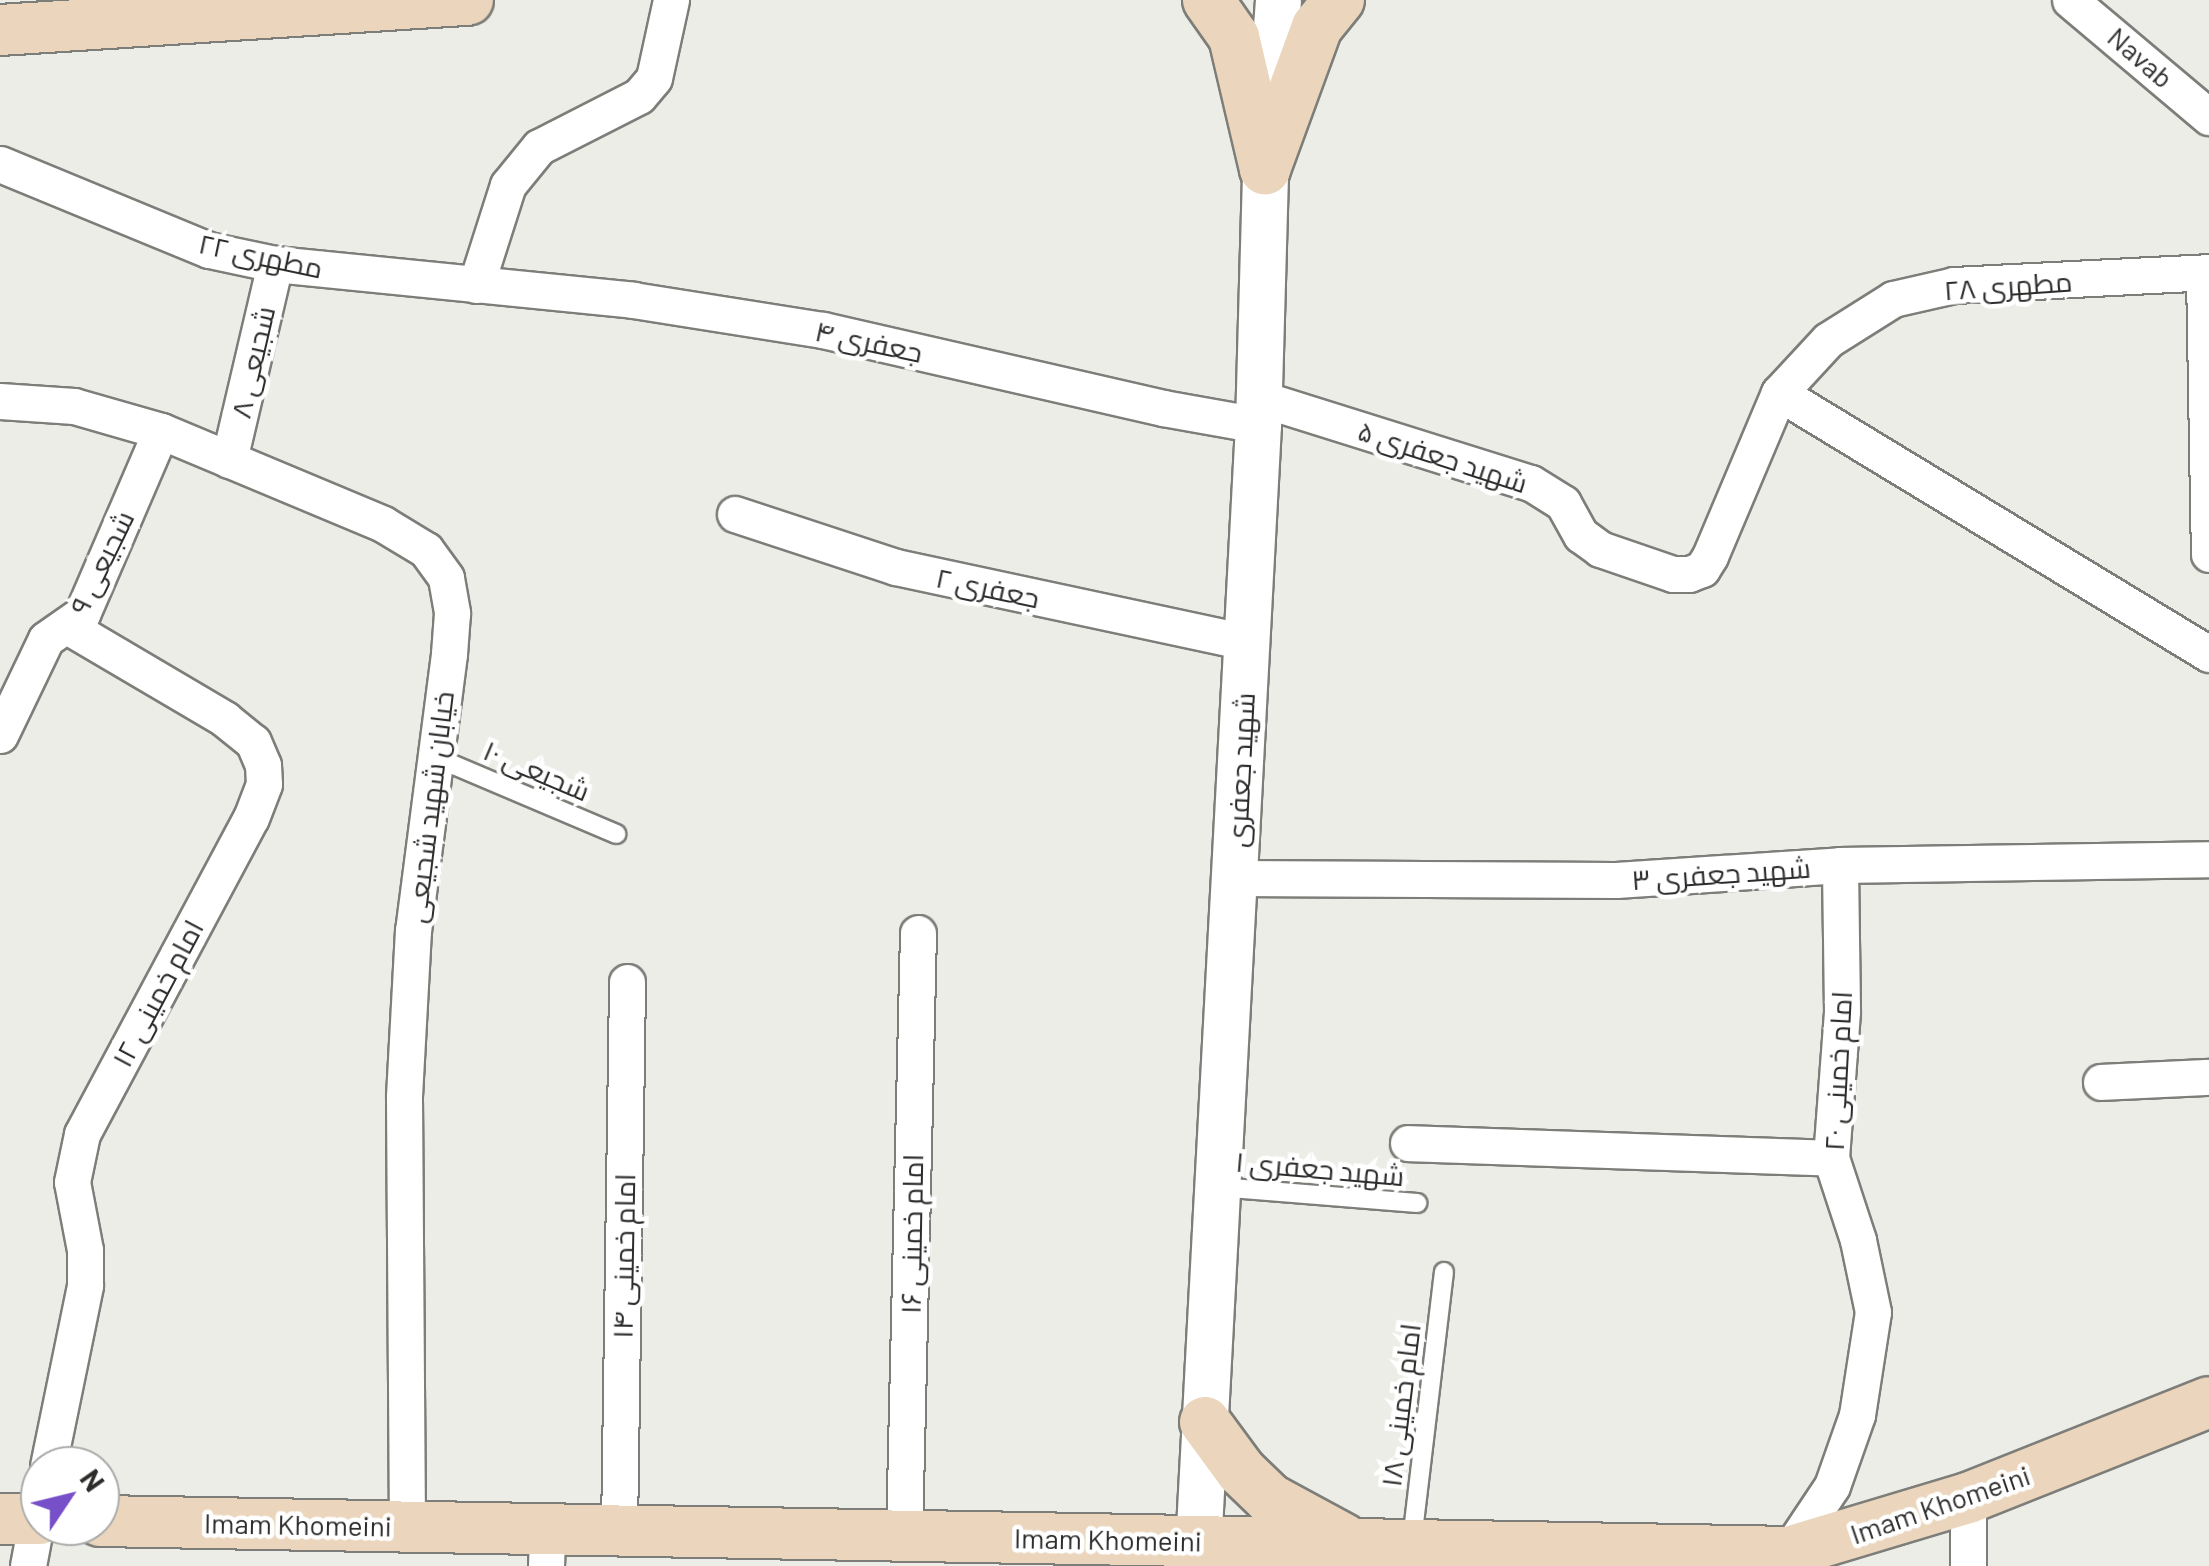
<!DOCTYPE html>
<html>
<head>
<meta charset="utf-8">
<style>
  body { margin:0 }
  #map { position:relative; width:2209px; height:1566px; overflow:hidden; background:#edede8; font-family:Barlow,Cairo,sans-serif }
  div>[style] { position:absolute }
  .roads { filter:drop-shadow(2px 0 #7d7d79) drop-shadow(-2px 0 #7d7d79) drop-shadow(0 2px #7d7d79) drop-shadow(0 -2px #7d7d79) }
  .service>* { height:18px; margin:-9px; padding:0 9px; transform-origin:9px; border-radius:9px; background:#fff }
  .minor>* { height:35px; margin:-17.5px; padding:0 17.5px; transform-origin:17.5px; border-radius:17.5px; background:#fff }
  .tertiary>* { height:45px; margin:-22.5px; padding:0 22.5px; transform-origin:22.5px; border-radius:22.5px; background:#fff }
  .secondary>* { height:50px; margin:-25px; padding:0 25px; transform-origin:25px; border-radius:25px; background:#ebd6bd }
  span { translate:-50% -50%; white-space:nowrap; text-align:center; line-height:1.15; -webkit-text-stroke:9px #fff; paint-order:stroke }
  .street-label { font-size:28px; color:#2d2c2b }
  .north { position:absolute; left:20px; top:1446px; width:100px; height:100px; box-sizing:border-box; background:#fff; border:2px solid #ababaa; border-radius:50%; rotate:55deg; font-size:28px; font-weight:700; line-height:40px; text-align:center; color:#2d2c2b }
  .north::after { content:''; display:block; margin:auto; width:35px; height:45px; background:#774fc8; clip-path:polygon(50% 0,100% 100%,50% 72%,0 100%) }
</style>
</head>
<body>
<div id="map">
  <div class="roads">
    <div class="service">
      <i style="left:435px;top:757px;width:197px;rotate:23deg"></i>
      <i style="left:1218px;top:1187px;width:200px;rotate:4.6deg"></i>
      <i style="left:1412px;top:1540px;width:270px;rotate:-83.2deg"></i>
    </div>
    <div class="minor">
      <i style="left:2070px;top:0;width:182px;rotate:40.1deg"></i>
      <i style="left:0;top:164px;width:226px;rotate:22.4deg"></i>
      <i style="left:209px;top:250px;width:67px;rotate:12deg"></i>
      <i style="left:275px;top:264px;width:360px;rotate:5.7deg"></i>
      <i style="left:633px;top:300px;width:192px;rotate:9deg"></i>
      <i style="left:823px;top:330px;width:349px;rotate:12.9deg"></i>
      <i style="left:1163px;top:408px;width:97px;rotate:10.1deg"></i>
      <i style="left:2204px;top:273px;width:281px;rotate:89deg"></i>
      <i style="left:476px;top:285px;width:105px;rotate:-72.3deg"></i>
      <i style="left:508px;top:185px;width:49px;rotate:-50.8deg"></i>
      <i style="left:539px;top:147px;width:112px;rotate:-27deg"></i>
      <i style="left:639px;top:96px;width:23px;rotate:-50deg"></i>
      <i style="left:654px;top:78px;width:80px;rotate:-77.7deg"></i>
      <i style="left:1779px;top:393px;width:503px;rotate:31.26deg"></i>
      <i style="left:1259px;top:398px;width:285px;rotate:17.4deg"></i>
      <i style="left:1531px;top:483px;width:38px;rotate:32deg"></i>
      <i style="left:1563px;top:503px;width:37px;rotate:61deg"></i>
      <i style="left:1581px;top:535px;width:24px;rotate:36deg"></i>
      <i style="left:1600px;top:549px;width:77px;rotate:18.9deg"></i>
      <i style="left:1673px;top:574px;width:16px"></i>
      <i style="left:1689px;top:574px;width:14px;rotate:-21deg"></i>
      <i style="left:1702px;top:569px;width:15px;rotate:-58deg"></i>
      <i style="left:1710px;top:556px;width:177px;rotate:-67.1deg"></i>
      <i style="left:1779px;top:393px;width:72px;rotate:-47.2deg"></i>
      <i style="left:1828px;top:340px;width:77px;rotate:-32.2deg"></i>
      <i style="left:1893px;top:299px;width:63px;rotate:-12.9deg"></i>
      <i style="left:1954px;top:285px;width:255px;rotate:-2.9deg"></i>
      <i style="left:0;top:401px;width:74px;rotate:3.9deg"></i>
      <i style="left:74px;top:406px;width:91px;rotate:16deg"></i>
      <i style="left:161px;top:431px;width:241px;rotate:22.7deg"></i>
      <i style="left:383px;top:524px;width:50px;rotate:31.2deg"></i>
      <i style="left:426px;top:550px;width:34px;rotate:54deg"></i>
      <i style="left:446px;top:578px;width:36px;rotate:80deg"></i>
      <i style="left:452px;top:613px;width:41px;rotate:94.2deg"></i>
      <i style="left:449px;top:654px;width:278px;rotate:97.4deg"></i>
      <i style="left:413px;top:930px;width:168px;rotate:93.1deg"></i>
      <i style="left:404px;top:1098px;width:428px;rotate:89.6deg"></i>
      <i style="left:229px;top:460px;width:201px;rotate:-76.8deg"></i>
      <i style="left:735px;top:514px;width:169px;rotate:18.2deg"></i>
      <i style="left:896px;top:567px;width:358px;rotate:12.1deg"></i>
      <i style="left:0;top:735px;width:106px;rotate:-64.4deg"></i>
      <i style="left:46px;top:639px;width:44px;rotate:-34.8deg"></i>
      <i style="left:82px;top:614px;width:199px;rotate:-66.7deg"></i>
      <i style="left:1234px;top:878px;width:382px;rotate:0.3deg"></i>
      <i style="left:1616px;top:880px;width:225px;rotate:-3.8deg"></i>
      <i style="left:1840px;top:865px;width:369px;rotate:-0.9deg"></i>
      <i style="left:2101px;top:1082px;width:108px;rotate:-2.7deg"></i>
      <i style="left:1408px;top:1143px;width:423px;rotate:2deg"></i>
      <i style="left:48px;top:1466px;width:185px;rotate:-78.4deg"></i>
      <i style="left:85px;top:1285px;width:35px;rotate:-90deg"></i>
      <i style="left:85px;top:1250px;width:69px;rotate:-100.8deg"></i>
      <i style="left:72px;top:1182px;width:49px;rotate:-78.2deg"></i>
      <i style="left:82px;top:1134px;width:358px;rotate:-61.9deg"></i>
      <i style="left:251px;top:818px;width:36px;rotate:-69deg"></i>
      <i style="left:264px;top:784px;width:19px;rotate:-93deg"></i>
      <i style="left:263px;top:765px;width:25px;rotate:-113deg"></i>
      <i style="left:253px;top:742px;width:36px;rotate:-141deg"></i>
      <i style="left:225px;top:719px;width:183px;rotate:-149.5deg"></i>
      <i style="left:619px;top:1530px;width:548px;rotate:-89.16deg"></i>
      <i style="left:904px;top:1535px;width:602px;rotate:-88.67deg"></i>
      <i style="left:1788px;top:1552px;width:79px;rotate:-56.3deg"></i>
      <i style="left:1832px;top:1486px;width:75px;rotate:-70.6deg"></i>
      <i style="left:1857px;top:1415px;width:104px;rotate:-81.2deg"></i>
      <i style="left:1873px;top:1312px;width:74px;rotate:-101.8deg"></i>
      <i style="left:1858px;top:1240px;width:86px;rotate:-108.2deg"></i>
      <i style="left:1831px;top:1158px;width:148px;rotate:-85.7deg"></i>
      <i style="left:1842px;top:1010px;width:145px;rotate:-90.8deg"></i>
      <i style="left:28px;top:1566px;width:65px;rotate:-79.4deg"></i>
      <i style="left:546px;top:1566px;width:37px;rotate:-88deg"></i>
      <i style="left:1968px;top:1566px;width:68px;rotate:-90deg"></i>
    </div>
    <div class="tertiary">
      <i style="left:1197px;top:1566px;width:1143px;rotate:-86.94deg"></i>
      <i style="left:1258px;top:425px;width:256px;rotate:-88.4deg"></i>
      <i style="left:1265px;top:169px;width:169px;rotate:-85.6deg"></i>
    </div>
    <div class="secondary">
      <i style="left:1208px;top:0;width:45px;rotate:54.9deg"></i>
      <i style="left:1234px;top:37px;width:136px;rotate:76.8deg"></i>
      <i style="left:1265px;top:169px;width:151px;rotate:-69.9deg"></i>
      <i style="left:1317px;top:27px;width:35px;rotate:-51deg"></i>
      <i style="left:0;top:30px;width:469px;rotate:-3.7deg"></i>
      <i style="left:1205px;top:1422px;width:61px;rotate:53.7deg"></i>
      <i style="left:1241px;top:1471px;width:40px;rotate:44deg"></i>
      <i style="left:1270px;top:1499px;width:84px;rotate:28.4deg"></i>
      <i style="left:0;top:1519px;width:40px"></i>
      <i style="left:100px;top:1521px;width:1688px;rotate:1.05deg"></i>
      <i style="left:1788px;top:1552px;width:188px;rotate:-16.7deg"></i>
      <i style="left:1968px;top:1498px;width:259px;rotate:-21.7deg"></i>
    </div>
  </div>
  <div class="street-label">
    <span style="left:2141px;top:57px;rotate:41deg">Navab</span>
    <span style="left:261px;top:255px;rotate:12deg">مطهری ۲۲</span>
    <span style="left:2008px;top:285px;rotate:-4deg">مطهری ۲۸</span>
    <span style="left:869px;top:341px;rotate:12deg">جعفری ۴</span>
    <span style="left:252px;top:362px;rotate:-77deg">شجیعی ۸</span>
    <span style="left:1443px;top:456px;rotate:18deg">شهید جعفری ۵</span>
    <span style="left:101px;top:562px;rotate:-64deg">شجیعی ۹</span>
    <span style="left:988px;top:587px;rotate:12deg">جعفری ۲</span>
    <span style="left:537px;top:770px;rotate:23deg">شجیعی ۱۰</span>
    <span style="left:1240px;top:770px;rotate:-87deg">شهید جعفری</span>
    <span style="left:429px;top:807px;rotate:-83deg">خیابان شهید شجیعی</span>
    <span style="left:1721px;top:873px;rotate:-4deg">شهید جعفری ۳</span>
    <span style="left:157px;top:993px;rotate:-62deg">امام خمینی ۱۲</span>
    <span style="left:1837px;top:1071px;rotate:-87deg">امام خمینی ۲۰</span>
    <span style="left:1320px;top:1168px;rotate:5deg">شهید جعفری ۱</span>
    <span style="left:911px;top:1234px;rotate:-89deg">امام خمینی ۱۶</span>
    <span style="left:623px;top:1256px;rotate:-89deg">امام خمینی ۱۴</span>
    <span style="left:1400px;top:1405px;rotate:-83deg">امام خمینی ۱۸</span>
    <span style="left:1940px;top:1504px;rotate:-19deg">Imam Khomeini</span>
    <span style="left:298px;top:1524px;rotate:1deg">Imam Khomeini</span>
    <span style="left:1108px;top:1539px;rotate:1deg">Imam Khomeini</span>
  </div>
  <div class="north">N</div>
</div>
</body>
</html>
